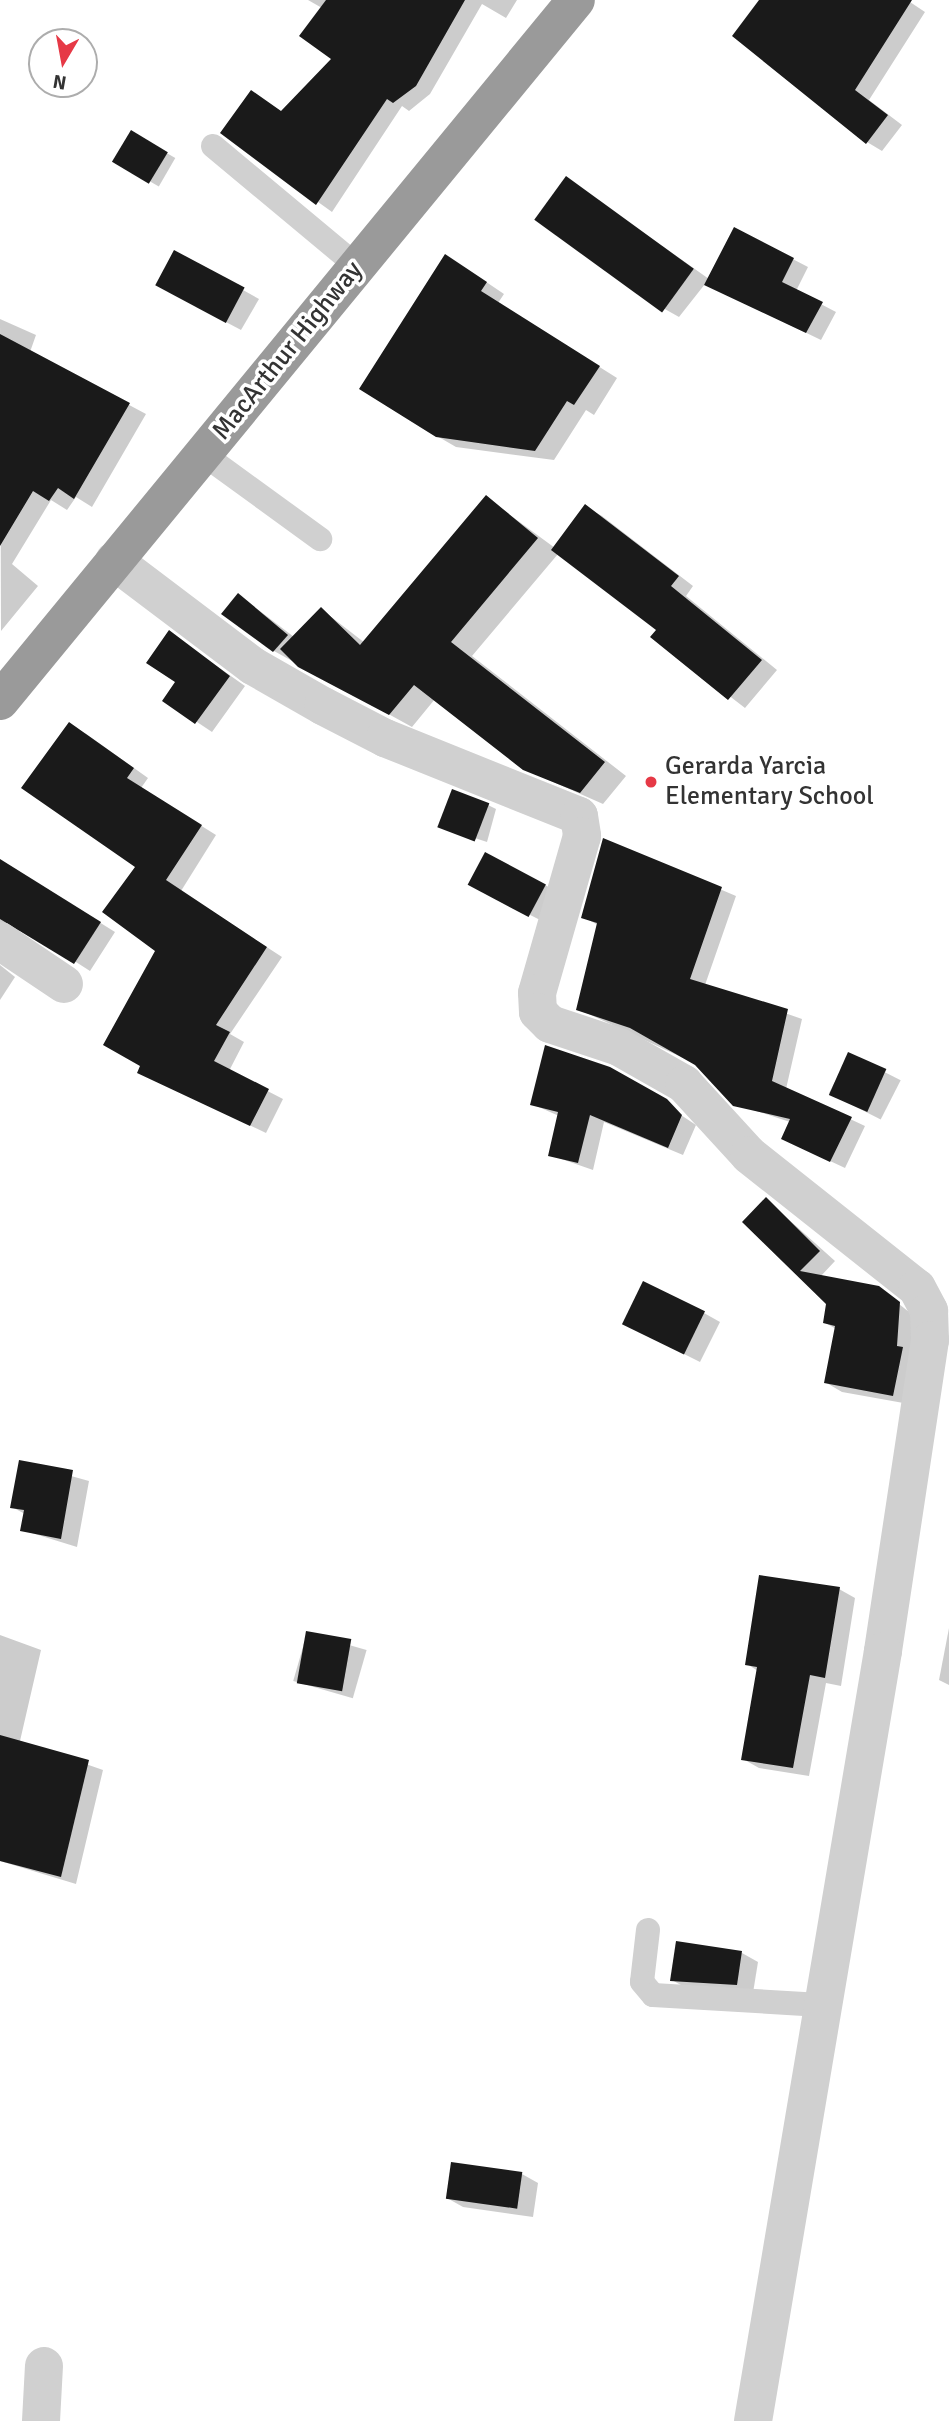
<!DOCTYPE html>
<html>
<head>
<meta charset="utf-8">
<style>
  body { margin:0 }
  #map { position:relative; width:949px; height:2421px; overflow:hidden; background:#fff; font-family:Signika,sans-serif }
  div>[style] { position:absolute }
  .shadow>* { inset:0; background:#0003; transform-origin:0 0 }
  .building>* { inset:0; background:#1a1a1a; transform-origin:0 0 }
  .lane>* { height:24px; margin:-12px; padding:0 12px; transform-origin:12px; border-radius:12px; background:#d0d0d0 }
  .street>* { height:38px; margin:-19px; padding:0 19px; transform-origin:19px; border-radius:19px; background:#d0d0d0 }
  .highway>* { height:38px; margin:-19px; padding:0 19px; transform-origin:19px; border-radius:19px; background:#9a9a9a }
  .dots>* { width:19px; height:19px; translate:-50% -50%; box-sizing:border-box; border:4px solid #fff; border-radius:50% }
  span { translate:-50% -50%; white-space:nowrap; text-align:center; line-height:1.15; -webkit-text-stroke:7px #fff; paint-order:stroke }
  .street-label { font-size:26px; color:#333 }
  .poi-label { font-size:26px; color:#333 }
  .left { translate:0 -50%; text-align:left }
  .north { position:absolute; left:28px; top:28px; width:70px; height:70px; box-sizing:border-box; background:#fff; border:2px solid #adadad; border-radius:50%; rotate:190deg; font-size:19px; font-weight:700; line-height:28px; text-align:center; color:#333 }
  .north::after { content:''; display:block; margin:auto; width:24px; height:32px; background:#e63946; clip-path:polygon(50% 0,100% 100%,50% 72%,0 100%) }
</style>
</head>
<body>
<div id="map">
  <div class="shadow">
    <i style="clip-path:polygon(308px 0,517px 0,506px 18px,482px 4px,430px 94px,409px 111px,402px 106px,332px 212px,222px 133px,252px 92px,282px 112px,333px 58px,322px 8px)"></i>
    <i style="clip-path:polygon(762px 0,907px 0,925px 12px,869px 100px,902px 125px,882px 151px,867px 142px)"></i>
    <i style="left:132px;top:133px;width:50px;height:33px;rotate:30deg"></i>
    <i style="clip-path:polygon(566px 178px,709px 279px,735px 229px,808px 267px,796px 291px,836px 312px,821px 340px,705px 284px,679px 317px,663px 308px,537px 219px)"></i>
    <i style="clip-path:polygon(464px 267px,504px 294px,498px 303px,617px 378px,594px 415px,586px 410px,554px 460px,456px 447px,437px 436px)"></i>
    <i style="clip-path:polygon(243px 290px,259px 299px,241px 330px,173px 294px)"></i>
    <i style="clip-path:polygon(0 319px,36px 335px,30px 352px,146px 414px,92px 507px,76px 497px,67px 510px,51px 500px,12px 564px,38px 586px,1px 631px)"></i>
    <i style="clip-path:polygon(487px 498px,555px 548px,586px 507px,602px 516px,693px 586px,686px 596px,777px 670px,745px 708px,653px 637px,658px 630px,558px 554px,472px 656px,626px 776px,603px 804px,524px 769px,435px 699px,412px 727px,274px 651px,223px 614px,239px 595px,294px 637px,321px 609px,365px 643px)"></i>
    <i style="clip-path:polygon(170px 633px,245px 686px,212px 732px,164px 700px,177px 682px)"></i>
    <i style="clip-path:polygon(85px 733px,148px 778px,141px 788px,216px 835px,181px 891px,282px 957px,230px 1034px,244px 1042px,229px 1071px,283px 1099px,266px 1133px,139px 1072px,157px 951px,138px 867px)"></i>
    <i style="clip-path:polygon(488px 805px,496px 809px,487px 842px,444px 828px)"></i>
    <i style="clip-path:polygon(605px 840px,736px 896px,705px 985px,802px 1019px,786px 1089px,865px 1126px,845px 1168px,783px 1139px,790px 1122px,735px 1104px,696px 1064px,578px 1009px,598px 925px,583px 917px)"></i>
    <i style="clip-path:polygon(24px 875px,115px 932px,90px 971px,26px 930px,0 935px,0 881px)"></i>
    <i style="clip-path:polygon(545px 885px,561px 894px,548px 924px,487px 893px)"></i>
    <i style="clip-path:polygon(0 965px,15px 977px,0 1000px)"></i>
    <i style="left:849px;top:1054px;width:58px;height:44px;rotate:27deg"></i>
    <i style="clip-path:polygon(625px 1078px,696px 1125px,683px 1155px,604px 1122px,593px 1170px,550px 1155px,559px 1116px,532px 1104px)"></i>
    <i style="clip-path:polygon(767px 1200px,835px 1261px,820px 1277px,879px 1288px,919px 1320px,909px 1404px,842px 1392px,825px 1382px,836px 1329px,824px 1322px,828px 1303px,744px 1222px)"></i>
    <i style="clip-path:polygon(704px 1313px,720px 1322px,700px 1362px,640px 1332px)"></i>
    <i style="clip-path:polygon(21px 1462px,89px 1481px,77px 1547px,22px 1530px,25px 1514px,12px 1507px)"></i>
    <i style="clip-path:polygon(839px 1589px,855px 1598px,841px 1686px,826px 1683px,809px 1776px,759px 1768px,743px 1759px,758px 1671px,747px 1664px)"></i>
    <i style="clip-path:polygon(949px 1628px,949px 1685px,939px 1680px)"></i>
    <i style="left:307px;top:1633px;width:62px;height:50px;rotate:16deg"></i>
    <i style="clip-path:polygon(0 1635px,41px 1650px,20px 1741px,103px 1770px,76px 1884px,0 1861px)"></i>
    <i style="clip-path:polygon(678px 1943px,742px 1953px,758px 1962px,753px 1993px,688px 1989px,672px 1980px)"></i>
    <i style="clip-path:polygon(453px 2164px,522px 2174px,538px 2183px,533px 2217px,463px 2207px,447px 2198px)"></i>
  </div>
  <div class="building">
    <i style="clip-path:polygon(326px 0,465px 0,416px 86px,393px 103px,387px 99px,316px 205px,220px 133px,251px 90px,281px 111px,331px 59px,299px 36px)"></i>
    <i style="clip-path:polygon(759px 0,912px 0,855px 90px,888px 115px,866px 144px,732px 36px)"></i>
    <i style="left:131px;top:130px;width:43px;height:37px;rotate:31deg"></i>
    <i style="left:566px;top:176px;width:158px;height:54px;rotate:36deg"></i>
    <i style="clip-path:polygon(734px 227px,794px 258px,782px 282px,823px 302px,806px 333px,704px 285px)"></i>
    <i style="left:174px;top:250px;width:80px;height:40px;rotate:28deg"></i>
    <i style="clip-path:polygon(445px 254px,487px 282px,481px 291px,600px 366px,574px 405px,567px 401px,535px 451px,436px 437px,359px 389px)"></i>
    <i style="clip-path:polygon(0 334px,130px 403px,74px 499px,58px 488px,49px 501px,33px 491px,0 546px)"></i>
    <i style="clip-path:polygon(486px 495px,538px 538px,451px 642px,605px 762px,580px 793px,523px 770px,414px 685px,389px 715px,298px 667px,280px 649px,321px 607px,360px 645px)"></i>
    <i style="clip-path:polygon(585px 504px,679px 576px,671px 586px,762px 660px,728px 700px,650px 637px,656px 630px,551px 550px)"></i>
    <i style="clip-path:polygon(238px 593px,288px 635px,273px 652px,221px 614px)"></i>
    <i style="clip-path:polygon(169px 630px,230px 676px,195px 724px,162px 701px,175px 682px,146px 663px)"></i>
    <i style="clip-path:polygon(69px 722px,134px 768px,127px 778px,202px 825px,166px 880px,267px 947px,216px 1025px,230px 1032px,214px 1061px,269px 1089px,250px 1126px,137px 1073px,140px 1066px,103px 1045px,155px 951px,102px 912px,135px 867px,21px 788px)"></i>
    <i style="left:452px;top:789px;width:40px;height:41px;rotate:21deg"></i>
    <i style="clip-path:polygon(603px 838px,722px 887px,690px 979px,788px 1009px,772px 1081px,852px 1117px,830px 1162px,781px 1139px,790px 1119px,733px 1106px,695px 1065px,630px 1028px,576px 1010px,597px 923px,581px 918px)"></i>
    <i style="left:485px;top:852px;width:69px;height:37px;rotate:28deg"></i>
    <i style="clip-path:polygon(0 859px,101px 922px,74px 964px,0 919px)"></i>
    <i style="clip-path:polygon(545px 1045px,610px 1067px,667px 1099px,682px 1115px,668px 1148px,590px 1115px,578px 1163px,548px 1156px,558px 1112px,530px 1105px)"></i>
    <i style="left:848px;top:1052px;width:42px;height:47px;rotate:24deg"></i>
    <i style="clip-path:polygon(766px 1197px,820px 1251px,800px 1271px,879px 1286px,900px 1302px,897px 1346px,903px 1347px,893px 1396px,824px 1383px,835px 1326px,823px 1323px,826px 1304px,742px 1222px)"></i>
    <i style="left:643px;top:1281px;width:69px;height:48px;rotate:26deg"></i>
    <i style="clip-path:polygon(19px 1460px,73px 1470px,61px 1539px,20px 1531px,24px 1510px,10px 1508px)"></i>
    <i style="clip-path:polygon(759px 1575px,840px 1587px,825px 1678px,810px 1675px,793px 1768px,741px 1760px,757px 1667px,745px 1665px)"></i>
    <i style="left:306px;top:1631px;width:46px;height:53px;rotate:10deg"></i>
    <i style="clip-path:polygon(0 1735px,89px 1760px,61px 1877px,0 1861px)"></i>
    <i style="clip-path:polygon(676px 1941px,742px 1951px,737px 1985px,670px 1981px)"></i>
    <i style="left:451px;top:2162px;width:72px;height:37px;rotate:8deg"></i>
  </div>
  <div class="lane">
    <i style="left:213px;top:146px;width:189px;rotate:39.8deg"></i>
    <i style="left:203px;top:454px;width:145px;rotate:36deg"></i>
    <i style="left:648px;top:1930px;width:52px;rotate:96.6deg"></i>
    <i style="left:642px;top:1982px;width:17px;rotate:50deg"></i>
    <i style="left:653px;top:1995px;width:168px;rotate:3.4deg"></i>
  </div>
  <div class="street">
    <i style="left:114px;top:561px;width:174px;rotate:37.1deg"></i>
    <i style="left:253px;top:666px;width:81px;rotate:29.7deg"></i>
    <i style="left:323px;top:706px;width:70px;rotate:27.3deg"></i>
    <i style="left:385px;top:738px;width:209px;rotate:21.9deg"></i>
    <i style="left:579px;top:816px;width:20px;rotate:81deg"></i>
    <i style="left:582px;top:836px;width:163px;rotate:106deg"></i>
    <i style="left:537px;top:993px;width:19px;rotate:87deg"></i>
    <i style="left:538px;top:1012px;width:17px;rotate:45deg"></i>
    <i style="left:550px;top:1024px;width:73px;rotate:18.4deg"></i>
    <i style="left:619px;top:1047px;width:75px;rotate:29.6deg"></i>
    <i style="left:684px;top:1084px;width:96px;rotate:47.5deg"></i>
    <i style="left:749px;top:1155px;width:214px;rotate:38.4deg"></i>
    <i style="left:917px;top:1288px;width:26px;rotate:62deg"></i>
    <i style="left:929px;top:1311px;width:29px;rotate:88deg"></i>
    <i style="left:930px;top:1340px;width:315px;rotate:98.6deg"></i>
    <i style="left:883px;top:1651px;width:781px;rotate:99.58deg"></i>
    <i style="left:0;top:941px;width:77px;rotate:33.9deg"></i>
    <i style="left:41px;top:2421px;width:55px;rotate:-86.9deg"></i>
  </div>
  <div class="highway">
    <i style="left:0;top:701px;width:907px;rotate:-50.59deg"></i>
  </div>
  <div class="dots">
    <i style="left:651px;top:782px;background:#e63946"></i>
  </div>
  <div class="street-label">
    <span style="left:288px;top:351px;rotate:-51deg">MacArthur Highway</span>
  </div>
  <div class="poi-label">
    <span class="left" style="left:665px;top:782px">Gerarda Yarcia<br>Elementary School</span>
  </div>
  <div class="north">N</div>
</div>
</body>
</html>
